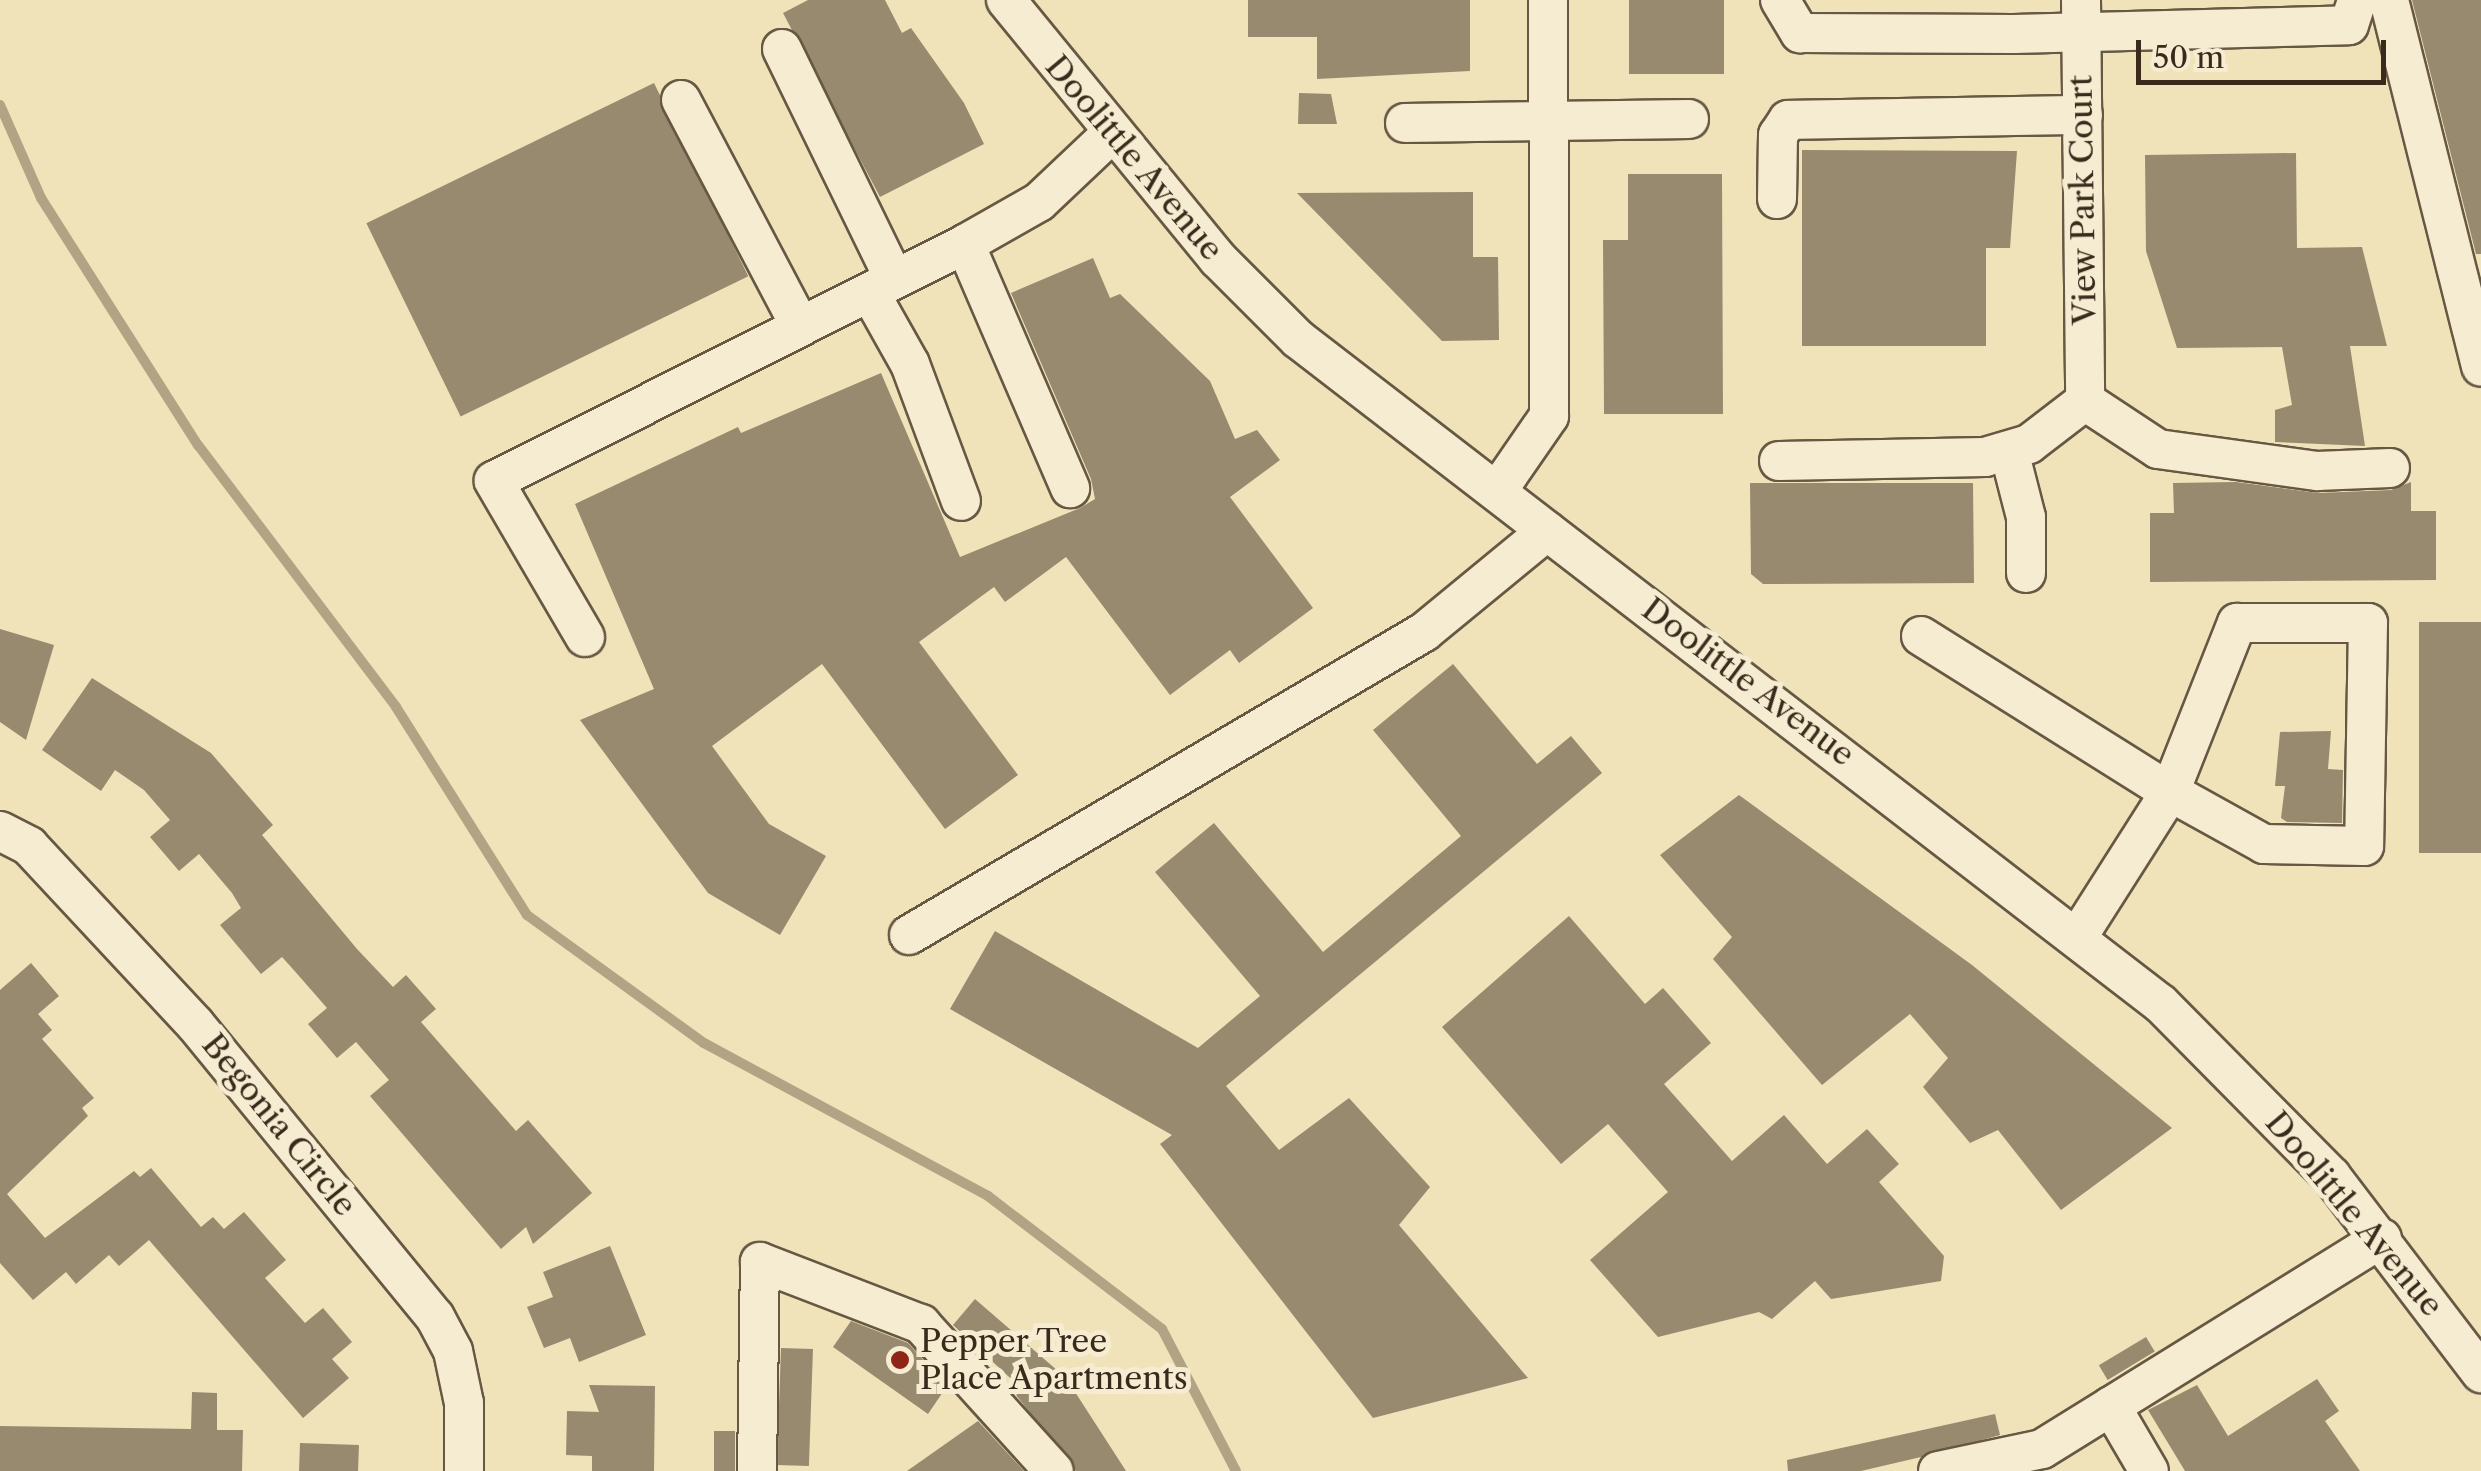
<!DOCTYPE html>
<html>
<head>
<meta charset="utf-8">
<style>
  body { margin:0 }
  #map { position:relative; width:2481px; height:1471px; overflow:hidden; background:#f0e2b9; font-family:"Libre Caslon Text",serif }
  div>[style] { position:absolute }
  .stream>* { height:10px; margin:-5px; padding:0 5px; transform-origin:5px; border-radius:5px; background:#b2a384 }
  .building>* { inset:0; background:#988a6e; transform-origin:0 0 }
  .roads { filter:drop-shadow(2px 0 #675843) drop-shadow(-2px 0 #675843) drop-shadow(0 2px #675843) drop-shadow(0 -2px #675843) }
  .minor>* { height:38px; margin:-19px; padding:0 19px; transform-origin:19px; border-radius:19px; background:#f5ecd2 }
  .dots>* { width:28px; height:28px; translate:-50% -50%; box-sizing:border-box; border:5px solid #f5ecd2; border-radius:50% }
  span { translate:-50% -50%; white-space:nowrap; text-align:center; line-height:1.15; -webkit-text-stroke:10px #f5ecd2; paint-order:stroke }
  .street-label { font-size:32px; color:#392a1c }
  .poi-label { font-size:32px; color:#392a1c }
  .left { translate:0 -50%; text-align:left }
  .scale { position:absolute; left:2136px; top:40px; width:250px; height:45px; box-sizing:border-box; border:5px solid #392a1c; border-top:0; padding-left:12px; font-size:30px; line-height:35px; white-space:nowrap; color:#392a1c; -webkit-text-stroke:8px #f5ecd2; paint-order:stroke }
</style>
</head>
<body>
<div id="map">
  <div class="stream">
    <i style="left:0;top:105px;width:102px;rotate:66.2deg"></i>
    <i style="left:41px;top:198px;width:293px;rotate:57.6deg"></i>
    <i style="left:198px;top:445px;width:328px;rotate:52.9deg"></i>
    <i style="left:396px;top:707px;width:246px;rotate:57.8deg"></i>
    <i style="left:527px;top:915px;width:218px;rotate:35.9deg"></i>
    <i style="left:704px;top:1043px;width:323px;rotate:28.3deg"></i>
    <i style="left:988px;top:1196px;width:219px;rotate:37.4deg"></i>
    <i style="left:1162px;top:1329px;width:160px;rotate:62.5deg"></i>
  </div>
  <div class="building">
    <i style="clip-path:polygon(808px 0,885px 0,902px 33px,911px 28px,964px 103px,984px 144px,880px 197px,783px 13px)"></i>
    <i style="clip-path:polygon(1248px 0,1470px 0,1470px 71px,1317px 79px,1317px 37px,1248px 37px)"></i>
    <i style="left:1629px;top:0;width:95px;height:74px"></i>
    <i style="clip-path:polygon(2412px 0,2481px 0,2481px 254px,2476px 254px)"></i>
    <i style="left:654px;top:83px;width:215px;height:320px;rotate:64deg"></i>
    <i style="clip-path:polygon(1299px 93px,1331px 94px,1337px 124px,1298px 124px)"></i>
    <i style="clip-path:polygon(1802px 150px,2017px 151px,2010px 248px,1986px 248px,1986px 346px,1802px 346px)"></i>
    <i style="clip-path:polygon(2296px 153px,2297px 248px,2362px 247px,2387px 346px,2350px 346px,2365px 446px,2275px 442px,2275px 410px,2292px 405px,2282px 347px,2177px 348px,2146px 251px,2145px 155px)"></i>
    <i style="clip-path:polygon(1628px 174px,1722px 174px,1723px 414px,1604px 414px,1603px 240px,1628px 240px)"></i>
    <i style="clip-path:polygon(1473px 192px,1473px 257px,1498px 257px,1499px 340px,1442px 341px,1297px 193px)"></i>
    <i style="clip-path:polygon(1093px 258px,1110px 298px,1120px 294px,1210px 381px,1235px 439px,1257px 430px,1280px 460px,1230px 497px,1313px 608px,1239px 663px,1230px 650px,1170px 695px,1066px 557px,1005px 602px,994px 587px,919px 642px,1018px 775px,945px 829px,822px 664px,712px 746px,769px 824px,826px 856px,780px 935px,708px 893px,580px 720px,654px 689px,575px 504px,738px 427px,741px 433px,881px 373px,960px 557px,1080px 508px,1095px 499px,1091px 479px,1011px 293px)"></i>
    <i style="clip-path:polygon(2236px 482px,2318px 493px,2391px 490px,2411px 482px,2411px 511px,2436px 511px,2436px 580px,2150px 582px,2150px 513px,2174px 513px,2173px 483px)"></i>
    <i style="clip-path:polygon(1750px 483px,1973px 483px,1974px 583px,1763px 584px,1751px 574px)"></i>
    <i style="left:2419px;top:622px;width:62px;height:231px"></i>
    <i style="clip-path:polygon(0 629px,54px 645px,26px 740px,0 722px)"></i>
    <i style="clip-path:polygon(1453px 664px,1537px 764px,1571px 736px,1602px 773px,1226px 1086px,1279px 1150px,1349px 1098px,1430px 1187px,1399px 1225px,1528px 1378px,1373px 1418px,1160px 1144px,1172px 1135px,950px 1009px,995px 931px,1198px 1048px,1260px 996px,1155px 872px,1214px 823px,1323px 952px,1461px 836px,1373px 730px)"></i>
    <i style="clip-path:polygon(92px 678px,211px 753px,273px 825px,262px 835px,357px 949px,393px 987px,406px 975px,436px 1009px,421px 1022px,516px 1131px,528px 1120px,592px 1193px,533px 1244px,526px 1227px,501px 1249px,370px 1096px,389px 1080px,356px 1042px,337px 1058px,308px 1024px,327px 1008px,292px 968px,282px 957px,261px 974px,220px 925px,241px 908px,232px 893px,199px 854px,179px 871px,150px 837px,170px 820px,144px 790px,115px 770px,101px 791px,42px 750px)"></i>
    <i style="clip-path:polygon(2331px 731px,2328px 769px,2343px 770px,2342px 823px,2287px 822px,2281px 818px,2285px 786px,2275px 786px,2280px 732px)"></i>
    <i style="clip-path:polygon(1739px 795px,1972px 965px,2172px 1128px,2061px 1210px,1998px 1130px,1970px 1143px,1923px 1087px,1948px 1058px,1910px 1014px,1822px 1085px,1713px 959px,1732px 937px,1660px 855px)"></i>
    <i style="clip-path:polygon(1569px 916px,1645px 1004px,1663px 988px,1711px 1043px,1664px 1084px,1732px 1161px,1784px 1115px,1827px 1164px,1867px 1129px,1899px 1164px,1879px 1182px,1944px 1256px,1941px 1281px,1831px 1299px,1815px 1281px,1772px 1319px,1759px 1312px,1658px 1337px,1590px 1260px,1668px 1192px,1608px 1124px,1561px 1164px,1442px 1027px)"></i>
    <i style="clip-path:polygon(31px 963px,59px 996px,38px 1014px,52px 1030px,42px 1039px,94px 1098px,82px 1108px,88px 1116px,7px 1194px,45px 1238px,134px 1171px,140px 1177px,151px 1168px,201px 1227px,213px 1217px,224px 1229px,244px 1212px,286px 1260px,265px 1278px,305px 1323px,323px 1308px,352px 1342px,332px 1359px,349px 1378px,303px 1418px,149px 1240px,119px 1266px,109px 1255px,76px 1284px,66px 1272px,33px 1300px,0 1263px,0 990px)"></i>
    <i style="clip-path:polygon(610px 1246px,646px 1335px,579px 1362px,570px 1338px,544px 1348px,527px 1307px,553px 1297px,543px 1272px)"></i>
    <i style="clip-path:polygon(975px 1299px,1066px 1378px,1126px 1471px,1076px 1471px,1016px 1395px,1023px 1390px,953px 1325px)"></i>
    <i style="clip-path:polygon(851px 1321px,908px 1343px,947px 1386px,928px 1414px,833px 1347px)"></i>
    <i style="left:2146px;top:1337px;width:17px;height:55px;rotate:59deg"></i>
    <i style="left:781px;top:1348px;width:32px;height:117px;rotate:2deg"></i>
    <i style="clip-path:polygon(2317px 1379px,2339px 1411px,2325px 1421px,2360px 1471px,2185px 1471px,2148px 1410px,2197px 1385px,2228px 1436px)"></i>
    <i style="clip-path:polygon(589px 1385px,655px 1386px,654px 1471px,592px 1471px,592px 1456px,566px 1455px,567px 1411px,599px 1412px)"></i>
    <i style="clip-path:polygon(192px 1392px,217px 1393px,217px 1430px,243px 1430px,242px 1471px,0 1471px,0 1426px,191px 1429px)"></i>
    <i style="clip-path:polygon(1995px 1414px,2000px 1435px,1921px 1457px,1861px 1471px,1788px 1471px,1787px 1460px)"></i>
    <i style="clip-path:polygon(978px 1421px,1024px 1471px,907px 1471px)"></i>
    <i style="left:714px;top:1431px;width:21px;height:40px"></i>
    <i style="left:300px;top:1443px;width:59px;height:28px;rotate:2deg"></i>
  </div>
  <div class="roads">
    <div class="minor">
      <i style="left:1006px;top:0;width:335px;rotate:50.7deg"></i>
      <i style="left:1218px;top:259px;width:113px;rotate:45deg"></i>
      <i style="left:1298px;top:339px;width:1089px;rotate:37.62deg"></i>
      <i style="left:2161px;top:1004px;width:242px;rotate:45.3deg"></i>
      <i style="left:2331px;top:1176px;width:248px;rotate:52.7deg"></i>
      <i style="left:1780px;top:0;width:39px;rotate:59deg"></i>
      <i style="left:1800px;top:33px;width:214px;rotate:0.3deg"></i>
      <i style="left:2014px;top:34px;width:335px;rotate:-1.5deg"></i>
      <i style="left:2349px;top:25px;width:26px;rotate:-72deg"></i>
      <i style="left:2081px;top:0;width:401px;rotate:89.4deg"></i>
      <i style="left:2389px;top:0;width:378px;rotate:75.9deg"></i>
      <i style="left:782px;top:49px;width:256px;rotate:64deg"></i>
      <i style="left:681px;top:100px;width:255px;rotate:62.2deg"></i>
      <i style="left:1405px;top:123px;width:284px;rotate:-0.8deg"></i>
      <i style="left:1777px;top:199px;width:64px;rotate:-89.1deg"></i>
      <i style="left:1778px;top:135px;width:18px;rotate:-56deg"></i>
      <i style="left:1788px;top:120px;width:295px;rotate:-1deg"></i>
      <i style="left:965px;top:244px;width:266px;rotate:66.7deg"></i>
      <i style="left:870px;top:293px;width:81px;rotate:60.6deg"></i>
      <i style="left:910px;top:364px;width:146px;rotate:69.6deg"></i>
      <i style="left:2085px;top:401px;width:87px;rotate:33.3deg"></i>
      <i style="left:2158px;top:449px;width:161px;rotate:7.9deg"></i>
      <i style="left:2317px;top:471px;width:73px;rotate:-2.4deg"></i>
      <i style="left:2009px;top:451px;width:68px;rotate:75.6deg"></i>
      <i style="left:2026px;top:517px;width:56px;rotate:90deg"></i>
      <i style="left:1779px;top:461px;width:206px;rotate:-1.1deg"></i>
      <i style="left:1985px;top:457px;width:46px;rotate:-16.5deg"></i>
      <i style="left:2029px;top:444px;width:71px;rotate:-37.5deg"></i>
      <i style="left:1498px;top:490px;width:90px;rotate:-55.4deg"></i>
      <i style="left:1549px;top:416px;width:416px;rotate:-90.1deg"></i>
      <i style="left:2237px;top:623px;width:131px"></i>
      <i style="left:2368px;top:623px;width:223px;rotate:91deg"></i>
      <i style="left:2364px;top:846px;width:100px;rotate:-178.9deg"></i>
      <i style="left:2264px;top:844px;width:107px;rotate:-151deg"></i>
      <i style="left:2170px;top:792px;width:182px;rotate:-68.4deg"></i>
      <i style="left:1921px;top:636px;width:294px;rotate:32.1deg"></i>
      <i style="left:2170px;top:792px;width:173px;rotate:122.5deg"></i>
      <i style="left:585px;top:637px;width:181px;rotate:-120.3deg"></i>
      <i style="left:494px;top:481px;width:527px;rotate:-26.71deg"></i>
      <i style="left:965px;top:244px;width:85px;rotate:-29.6deg"></i>
      <i style="left:1039px;top:202px;width:99px;rotate:-43.4deg"></i>
      <i style="left:0;top:831px;width:33px;rotate:27deg"></i>
      <i style="left:29px;top:846px;width:243px;rotate:47deg"></i>
      <i style="left:195px;top:1024px;width:379px;rotate:50.7deg"></i>
      <i style="left:435px;top:1317px;width:38px;rotate:62deg"></i>
      <i style="left:453px;top:1351px;width:53px;rotate:78.1deg"></i>
      <i style="left:464px;top:1403px;width:68px;rotate:90deg"></i>
      <i style="left:909px;top:935px;width:598px;rotate:-30.47deg"></i>
      <i style="left:1424px;top:632px;width:159px;rotate:-39.4deg"></i>
      <i style="left:2111px;top:1406px;width:75px;rotate:59.7deg"></i>
      <i style="left:757px;top:1471px;width:209px;rotate:-89.2deg"></i>
      <i style="left:760px;top:1262px;width:173px;rotate:21.1deg"></i>
      <i style="left:921px;top:1324px;width:198px;rotate:47.9deg"></i>
      <i style="left:1938px;top:1471px;width:106px;rotate:-11.9deg"></i>
      <i style="left:2042px;top:1449px;width:400px;rotate:-31.8deg"></i>
    </div>
  </div>
  <div class="dots">
    <i style="left:900px;top:1360px;background:#8f2418"></i>
  </div>
  <div class="street-label">
    <span style="left:1134px;top:158px;rotate:50deg">Doolittle Avenue</span>
    <span style="left:2083px;top:200px;rotate:-91deg">View Park Court</span>
    <span style="left:1748px;top:682px;rotate:37deg">Doolittle Avenue</span>
    <span style="left:279px;top:1125px;rotate:51deg">Begonia Circle</span>
    <span style="left:2354px;top:1214px;rotate:50deg">Doolittle Avenue</span>
  </div>
  <div class="poi-label">
    <span class="left" style="left:920px;top:1360px">Pepper Tree<br>Place Apartments</span>
  </div>
  <div class="scale">50 m</div>
</div>
</body>
</html>
